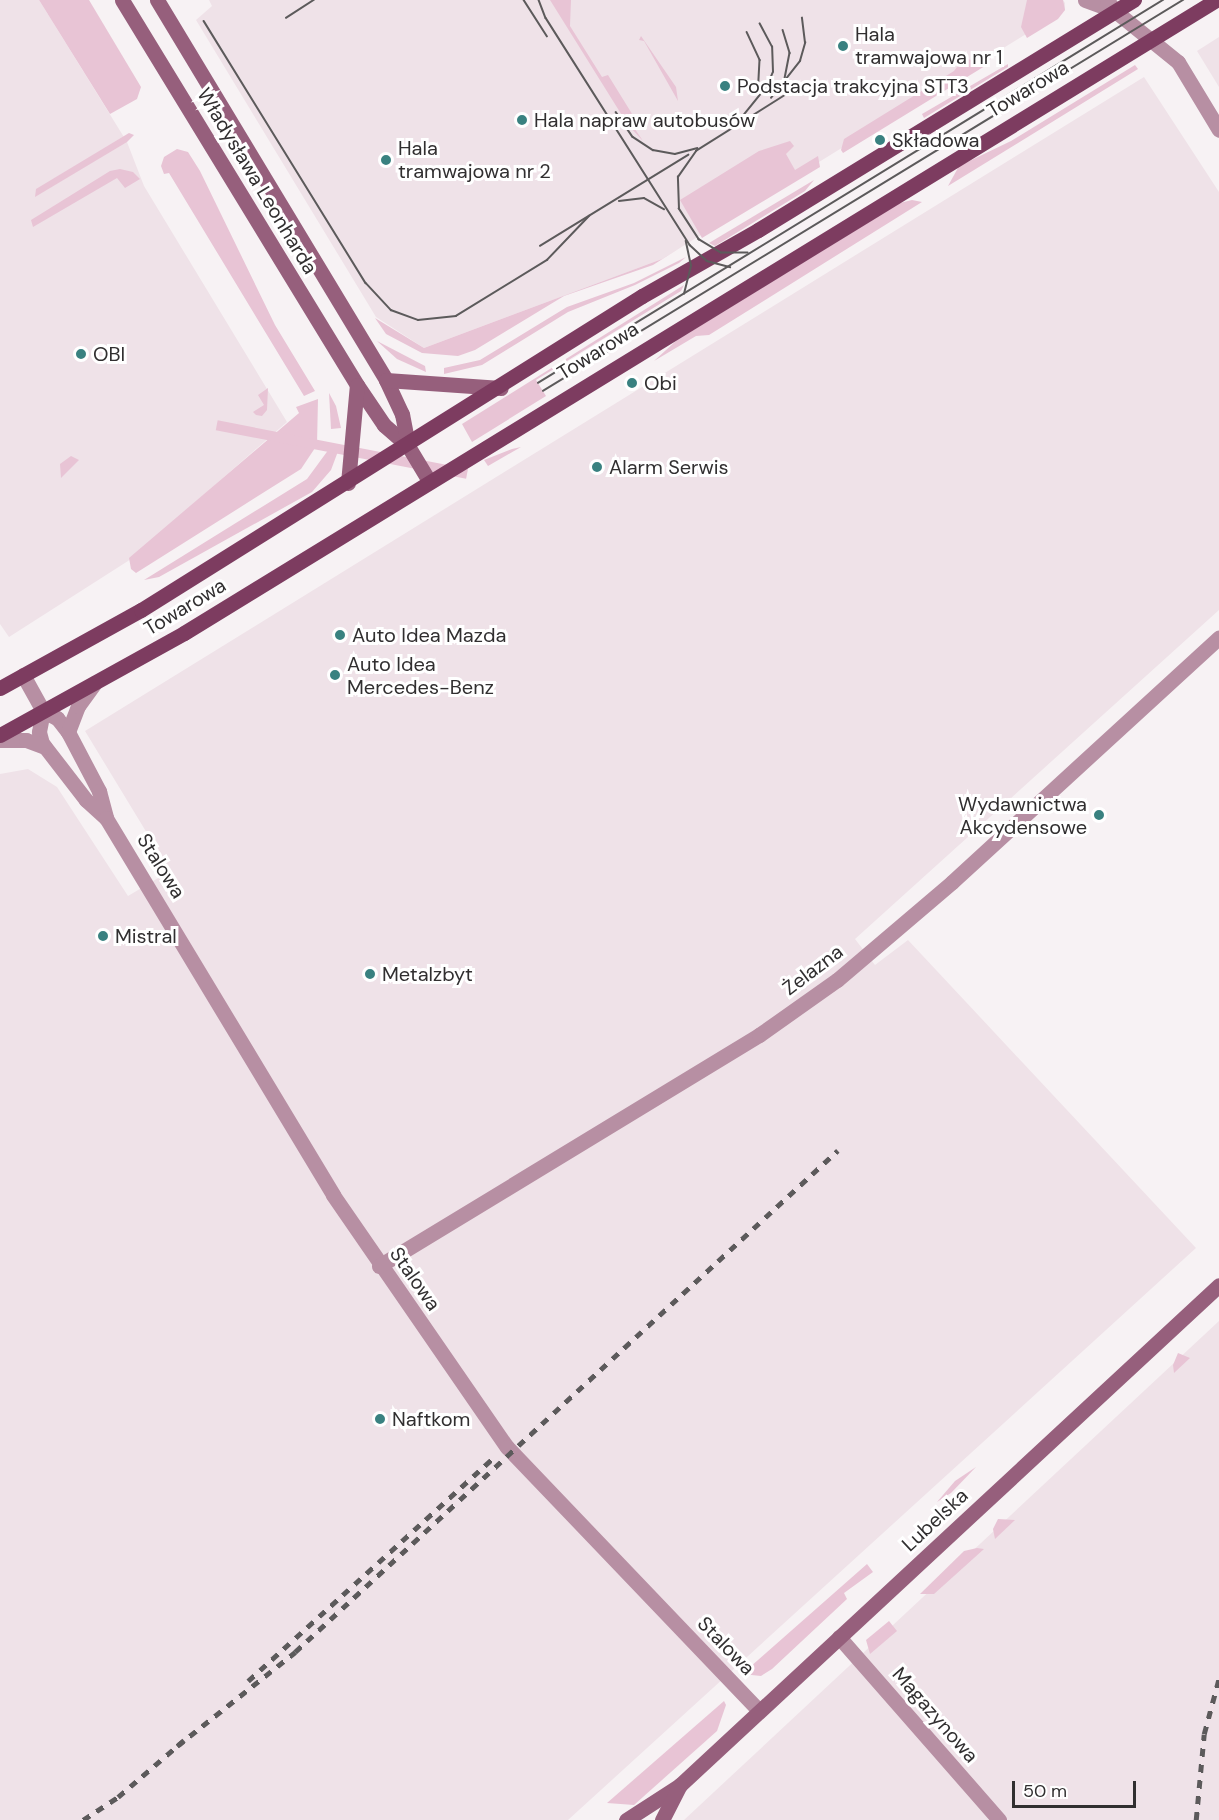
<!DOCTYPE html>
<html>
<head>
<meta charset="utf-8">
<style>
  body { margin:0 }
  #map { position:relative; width:1219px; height:1820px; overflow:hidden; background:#f7f2f4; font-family:"DM Sans",sans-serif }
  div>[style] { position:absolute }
  .built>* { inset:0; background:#efe2e8 }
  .green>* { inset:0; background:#e8c4d5; transform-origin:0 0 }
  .street>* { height:15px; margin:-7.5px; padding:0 7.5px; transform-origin:7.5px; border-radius:7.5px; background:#b78fa3 }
  .secondary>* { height:15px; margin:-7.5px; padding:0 7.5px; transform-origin:7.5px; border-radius:7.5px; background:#965f7c }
  .primary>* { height:15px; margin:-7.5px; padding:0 7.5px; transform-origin:7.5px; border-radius:7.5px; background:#7d3c60 }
  .tram>* { height:1.5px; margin:-0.75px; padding:0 0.75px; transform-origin:0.75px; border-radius:0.75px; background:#5c5a5b }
  .rail>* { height:4.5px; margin-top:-2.25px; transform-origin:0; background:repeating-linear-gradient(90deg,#5c5a5b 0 8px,transparent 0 16px) }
  .dots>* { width:16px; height:16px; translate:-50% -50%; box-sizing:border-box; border:3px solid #fff; border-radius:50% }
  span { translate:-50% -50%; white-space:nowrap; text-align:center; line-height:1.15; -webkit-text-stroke:6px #fff; paint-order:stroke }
  .poi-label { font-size:20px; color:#312f30 }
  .left { translate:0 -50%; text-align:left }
  .right { translate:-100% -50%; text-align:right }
  .street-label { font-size:20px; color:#312f30 }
  .scale { position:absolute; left:1012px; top:1781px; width:124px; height:27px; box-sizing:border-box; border:3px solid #312f30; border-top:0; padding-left:8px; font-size:18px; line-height:21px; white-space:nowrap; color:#312f30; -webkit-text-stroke:4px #fff; paint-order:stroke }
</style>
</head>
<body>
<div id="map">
  <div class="built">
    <i style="clip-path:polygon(0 0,39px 0,127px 142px,144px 186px,287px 422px,128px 561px,9px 637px,0 624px)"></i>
    <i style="clip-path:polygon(209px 0,1063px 0,1065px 3px,1065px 10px,662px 259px,424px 348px,376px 317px,196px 20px,212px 6px)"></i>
    <i style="clip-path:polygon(1219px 37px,1219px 87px,1197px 51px)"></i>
    <i style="clip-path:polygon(1144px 77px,1219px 192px,1219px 610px,855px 939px,875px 965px,908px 940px,1196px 1248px,568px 1820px,0 1820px,0 774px,28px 769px,57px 787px,128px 896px,170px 871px,85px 731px)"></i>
    <i style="clip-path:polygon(1219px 1321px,1219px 1820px,684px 1820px)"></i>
  </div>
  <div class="green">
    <i style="clip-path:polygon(39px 0,89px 0,141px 87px,137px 99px,110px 114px)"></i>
    <i style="clip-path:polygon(550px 0,571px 0,570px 26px,602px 77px,608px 75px,634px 117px,629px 120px,643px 141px,628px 125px)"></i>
    <i style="clip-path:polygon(1027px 0,1063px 0,1065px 10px,1058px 19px,1027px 38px,1021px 27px)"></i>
    <i style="clip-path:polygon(641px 36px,676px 87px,678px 101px,644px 41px,639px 40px)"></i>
    <i style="clip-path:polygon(984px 52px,992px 57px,985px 66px,843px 153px,841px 150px,844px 139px,954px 71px,963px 59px,974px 60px)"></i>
    <i style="clip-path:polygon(1008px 64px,1008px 67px,924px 118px,922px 114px)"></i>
    <i style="clip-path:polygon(1135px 65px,1138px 69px,948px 186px,959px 166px,1011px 141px)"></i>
    <i style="clip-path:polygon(129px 133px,134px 135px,127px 142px,35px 197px,36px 189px)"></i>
    <i style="clip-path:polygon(790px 141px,794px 146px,786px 154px,795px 170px,818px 156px,820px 167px,702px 238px,680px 200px,759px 151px)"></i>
    <i style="clip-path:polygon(177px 149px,188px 152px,200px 171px,275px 325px,315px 391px,304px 396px,169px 173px,164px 174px,161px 166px,164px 157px)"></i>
    <i style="clip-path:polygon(120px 169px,133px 172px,140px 179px,125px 188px,117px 178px,33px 227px,31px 220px,110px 171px)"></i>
    <i style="clip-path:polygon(814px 180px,805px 191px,715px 246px,709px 243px)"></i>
    <i style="clip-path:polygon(912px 200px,922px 202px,709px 335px,696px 336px,654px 361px,677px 340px,900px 203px)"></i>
    <i style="clip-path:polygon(683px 246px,653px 265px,564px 296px,475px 350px,458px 356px,422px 353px,386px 334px,375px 318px,424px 348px,662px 259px)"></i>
    <i style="clip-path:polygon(686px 257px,679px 263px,635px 285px,568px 312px,482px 365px,444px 374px,444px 368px,480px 360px,567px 307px,634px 283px)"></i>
    <i style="clip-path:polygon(684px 285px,681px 291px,536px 380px,546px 396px,472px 442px,462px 424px)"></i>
    <i style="clip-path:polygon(377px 341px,425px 366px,426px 372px,397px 359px)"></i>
    <i style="clip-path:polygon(268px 388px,267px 410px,262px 416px,256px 415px,253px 412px,264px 405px,258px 395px)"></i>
    <i style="clip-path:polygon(329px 393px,336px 406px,341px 428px,331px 429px)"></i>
    <i style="clip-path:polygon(318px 399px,317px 445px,301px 469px,136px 573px,131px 569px,129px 558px,299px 413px,296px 407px)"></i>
    <i style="clip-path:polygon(340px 446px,331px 470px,312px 492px,159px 577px,144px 580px,307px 479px,329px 449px)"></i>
    <i style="clip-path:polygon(521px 447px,488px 466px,484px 460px,512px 449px)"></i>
    <i style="clip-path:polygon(71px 456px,79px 460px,61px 478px,60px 464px)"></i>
    <i style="left:468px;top:469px;width:10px;height:255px;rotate:101deg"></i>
    <i style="clip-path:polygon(1178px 1353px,1190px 1358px,1174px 1373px,1173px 1365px)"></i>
    <i style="clip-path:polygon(976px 1467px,951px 1493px,937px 1502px,955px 1481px)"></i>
    <i style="clip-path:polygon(998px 1519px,1015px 1520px,995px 1539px,993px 1529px)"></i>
    <i style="clip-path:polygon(977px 1548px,984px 1549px,934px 1594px,920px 1594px,964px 1551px)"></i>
    <i style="clip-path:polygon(867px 1564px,873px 1572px,844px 1593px,847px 1599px,772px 1669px,761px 1676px,742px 1674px)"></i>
    <i style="clip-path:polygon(889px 1621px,897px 1631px,870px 1654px,866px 1640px)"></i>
    <i style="clip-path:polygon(724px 1701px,726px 1705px,717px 1731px,634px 1805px,607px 1803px)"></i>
  </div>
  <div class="street">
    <i style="left:1085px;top:0;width:32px;rotate:20deg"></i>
    <i style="left:1107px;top:0;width:14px;rotate:54deg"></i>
    <i style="left:1115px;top:11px;width:81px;rotate:39deg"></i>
    <i style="left:1178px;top:62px;width:79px;rotate:58.9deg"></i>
    <i style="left:23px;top:675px;width:41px;rotate:60.9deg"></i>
    <i style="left:43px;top:711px;width:16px;rotate:27deg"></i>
    <i style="left:57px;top:718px;width:18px;rotate:52deg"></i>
    <i style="left:68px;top:732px;width:67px;rotate:62.3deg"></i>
    <i style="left:99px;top:791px;width:28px;rotate:75deg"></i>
    <i style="left:43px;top:711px;width:21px;rotate:101deg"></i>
    <i style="left:39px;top:732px;width:11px;rotate:75deg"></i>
    <i style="left:42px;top:743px;width:72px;rotate:52.3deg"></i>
    <i style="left:86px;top:800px;width:27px;rotate:42deg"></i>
    <i style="left:106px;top:818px;width:440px;rotate:58.9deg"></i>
    <i style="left:333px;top:1195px;width:306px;rotate:55.4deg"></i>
    <i style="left:507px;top:1447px;width:365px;rotate:46.3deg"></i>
    <i style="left:68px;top:732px;width:28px;rotate:-69deg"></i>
    <i style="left:78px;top:706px;width:29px;rotate:-54deg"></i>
    <i style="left:0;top:740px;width:26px"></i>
    <i style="left:26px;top:740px;width:20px;rotate:20deg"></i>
    <i style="left:379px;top:1266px;width:445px;rotate:-31.3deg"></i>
    <i style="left:759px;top:1035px;width:95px;rotate:-35.2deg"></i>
    <i style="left:837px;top:980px;width:151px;rotate:-40.4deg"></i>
    <i style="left:952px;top:882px;width:362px;rotate:-42.5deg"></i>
    <i style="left:839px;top:1637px;width:243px;rotate:48.8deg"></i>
  </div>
  <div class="secondary">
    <i style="left:122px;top:0;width:451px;rotate:58.6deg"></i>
    <i style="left:357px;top:385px;width:48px;rotate:56deg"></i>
    <i style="left:384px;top:425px;width:32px;rotate:41deg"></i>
    <i style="left:408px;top:446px;width:41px;rotate:59deg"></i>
    <i style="left:157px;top:0;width:444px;rotate:58.9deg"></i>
    <i style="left:386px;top:380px;width:38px;rotate:65deg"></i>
    <i style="left:402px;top:414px;width:33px;rotate:79deg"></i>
    <i style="left:386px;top:380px;width:115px;rotate:4deg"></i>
    <i style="left:348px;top:483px;width:98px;rotate:-84.8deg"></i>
    <i style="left:626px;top:1820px;width:64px;rotate:-32.9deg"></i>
    <i style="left:680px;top:1785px;width:735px;rotate:-42.85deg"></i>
    <i style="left:662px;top:1820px;width:39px;rotate:-63deg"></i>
  </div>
  <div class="primary">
    <i style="left:0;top:688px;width:161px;rotate:-29deg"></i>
    <i style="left:141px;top:610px;width:591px;rotate:-32.08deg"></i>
    <i style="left:642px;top:296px;width:133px;rotate:-29.6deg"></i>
    <i style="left:758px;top:230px;width:441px;rotate:-31.5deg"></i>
    <i style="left:0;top:735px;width:210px;rotate:-29deg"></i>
    <i style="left:184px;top:633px;width:1211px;rotate:-31.52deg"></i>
  </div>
  <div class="tram">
    <i style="left:524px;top:0;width:43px;rotate:57.4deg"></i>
    <i style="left:539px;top:0;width:19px;rotate:69deg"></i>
    <i style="left:546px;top:18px;width:269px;rotate:57.6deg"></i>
    <i style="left:690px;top:245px;width:23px;rotate:43deg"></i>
    <i style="left:707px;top:261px;width:24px;rotate:15deg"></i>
    <i style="left:286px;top:18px;width:33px;rotate:-33deg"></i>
    <i style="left:204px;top:21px;width:308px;rotate:58.3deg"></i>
    <i style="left:366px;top:283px;width:37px;rotate:47deg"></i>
    <i style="left:391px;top:310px;width:29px;rotate:20deg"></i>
    <i style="left:418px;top:320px;width:38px;rotate:-6deg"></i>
    <i style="left:456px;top:316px;width:107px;rotate:-31.6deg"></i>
    <i style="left:547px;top:260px;width:61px;rotate:-46.3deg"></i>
    <i style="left:783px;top:30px;width:24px;rotate:73deg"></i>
    <i style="left:790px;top:53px;width:25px;rotate:101deg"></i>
    <i style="left:747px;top:32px;width:31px;rotate:65deg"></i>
    <i style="left:760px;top:60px;width:33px;rotate:93deg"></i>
    <i style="left:771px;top:98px;width:47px;rotate:-51.9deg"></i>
    <i style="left:800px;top:61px;width:19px;rotate:-74deg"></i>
    <i style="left:805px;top:43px;width:25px;rotate:-97deg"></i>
    <i style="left:616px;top:112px;width:30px;rotate:56deg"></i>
    <i style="left:633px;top:137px;width:24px;rotate:33deg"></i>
    <i style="left:653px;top:150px;width:22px;rotate:10deg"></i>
    <i style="left:675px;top:154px;width:23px;rotate:-15deg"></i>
    <i style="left:742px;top:117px;width:40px;rotate:-51deg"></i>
    <i style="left:767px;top:86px;width:15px;rotate:-67deg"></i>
    <i style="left:773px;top:72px;width:25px;rotate:-92deg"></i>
    <i style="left:772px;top:47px;width:26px;rotate:-118deg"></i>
    <i style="left:619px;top:201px;width:25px;rotate:-7deg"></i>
    <i style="left:644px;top:198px;width:23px;rotate:29deg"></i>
    <i style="left:540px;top:246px;width:174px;rotate:-31.6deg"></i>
    <i style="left:748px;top:253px;width:27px;rotate:180deg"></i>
    <i style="left:721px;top:253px;width:26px;rotate:-149deg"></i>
    <i style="left:699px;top:240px;width:37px;rotate:-123deg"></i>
    <i style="left:679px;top:209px;width:32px;rotate:-92deg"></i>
    <i style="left:678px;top:177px;width:32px;rotate:-55deg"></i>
    <i style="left:696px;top:151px;width:128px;rotate:-32.2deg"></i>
    <i style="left:684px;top:294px;width:29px;rotate:-76deg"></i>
    <i style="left:691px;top:266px;width:25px;rotate:-102deg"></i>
    <i style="left:538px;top:383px;width:733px;rotate:-31.5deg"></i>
    <i style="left:543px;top:391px;width:750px;rotate:-31.42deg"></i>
  </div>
  <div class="rail">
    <i style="left:248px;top:1681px;width:333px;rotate:-42.3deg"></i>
    <i style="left:177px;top:1746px;width:151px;rotate:-38.5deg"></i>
    <i style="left:295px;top:1652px;width:739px;rotate:-42.75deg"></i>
    <i style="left:83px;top:1820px;width:42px;rotate:-33.3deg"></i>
    <i style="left:118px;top:1797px;width:87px;rotate:-40.8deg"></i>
    <i style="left:1196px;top:1820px;width:86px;rotate:-84.7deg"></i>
    <i style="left:1204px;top:1734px;width:58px;rotate:-75deg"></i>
  </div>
  <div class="dots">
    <i style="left:843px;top:46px;background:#398180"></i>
    <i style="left:725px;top:86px;background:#398180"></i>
    <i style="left:522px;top:120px;background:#398180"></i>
    <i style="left:880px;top:140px;background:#398180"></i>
    <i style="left:386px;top:160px;background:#398180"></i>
    <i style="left:81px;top:354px;background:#398180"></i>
    <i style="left:632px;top:383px;background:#398180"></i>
    <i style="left:597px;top:467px;background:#398180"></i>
    <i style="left:340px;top:635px;background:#398180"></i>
    <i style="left:335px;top:675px;background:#398180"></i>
    <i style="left:1099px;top:815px;background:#398180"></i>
    <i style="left:103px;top:936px;background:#398180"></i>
    <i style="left:370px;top:974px;background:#398180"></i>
    <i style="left:380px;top:1419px;background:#398180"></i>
  </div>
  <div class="poi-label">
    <span class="left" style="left:855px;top:46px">Hala<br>tramwajowa nr 1</span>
    <span class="left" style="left:737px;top:86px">Podstacja trakcyjna STT3</span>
    <span class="left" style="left:534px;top:120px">Hala napraw autobusów</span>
    <span class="left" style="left:892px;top:140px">Składowa</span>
    <span class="left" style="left:398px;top:160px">Hala<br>tramwajowa nr 2</span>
    <span class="left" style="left:93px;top:354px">OBI</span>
    <span class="left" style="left:644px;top:383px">Obi</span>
    <span class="left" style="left:609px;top:467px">Alarm Serwis</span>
    <span class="left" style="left:352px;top:635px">Auto Idea Mazda</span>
    <span class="left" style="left:347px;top:676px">Auto Idea<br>Mercedes-Benz</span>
    <span class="right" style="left:1087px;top:816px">Wydawnictwa<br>Akcydensowe</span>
    <span class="left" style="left:115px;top:936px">Mistral</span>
    <span class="left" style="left:382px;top:974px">Metalzbyt</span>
    <span class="left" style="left:392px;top:1419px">Naftkom</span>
  </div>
  <div class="street-label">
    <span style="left:1028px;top:89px;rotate:-31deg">Towarowa</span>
    <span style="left:257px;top:181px;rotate:59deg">Władysława Leonharda</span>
    <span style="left:598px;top:351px;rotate:-32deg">Towarowa</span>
    <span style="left:185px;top:607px;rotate:-31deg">Towarowa</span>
    <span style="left:161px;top:866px;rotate:58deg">Stalowa</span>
    <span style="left:813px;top:970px;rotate:-37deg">Żelazna</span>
    <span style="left:415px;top:1279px;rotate:55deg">Stalowa</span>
    <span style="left:935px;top:1520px;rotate:-43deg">Lubelska</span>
    <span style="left:726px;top:1646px;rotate:46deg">Stalowa</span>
    <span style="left:935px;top:1715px;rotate:49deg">Magazynowa</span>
  </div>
  <div class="scale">50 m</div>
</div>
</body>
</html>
